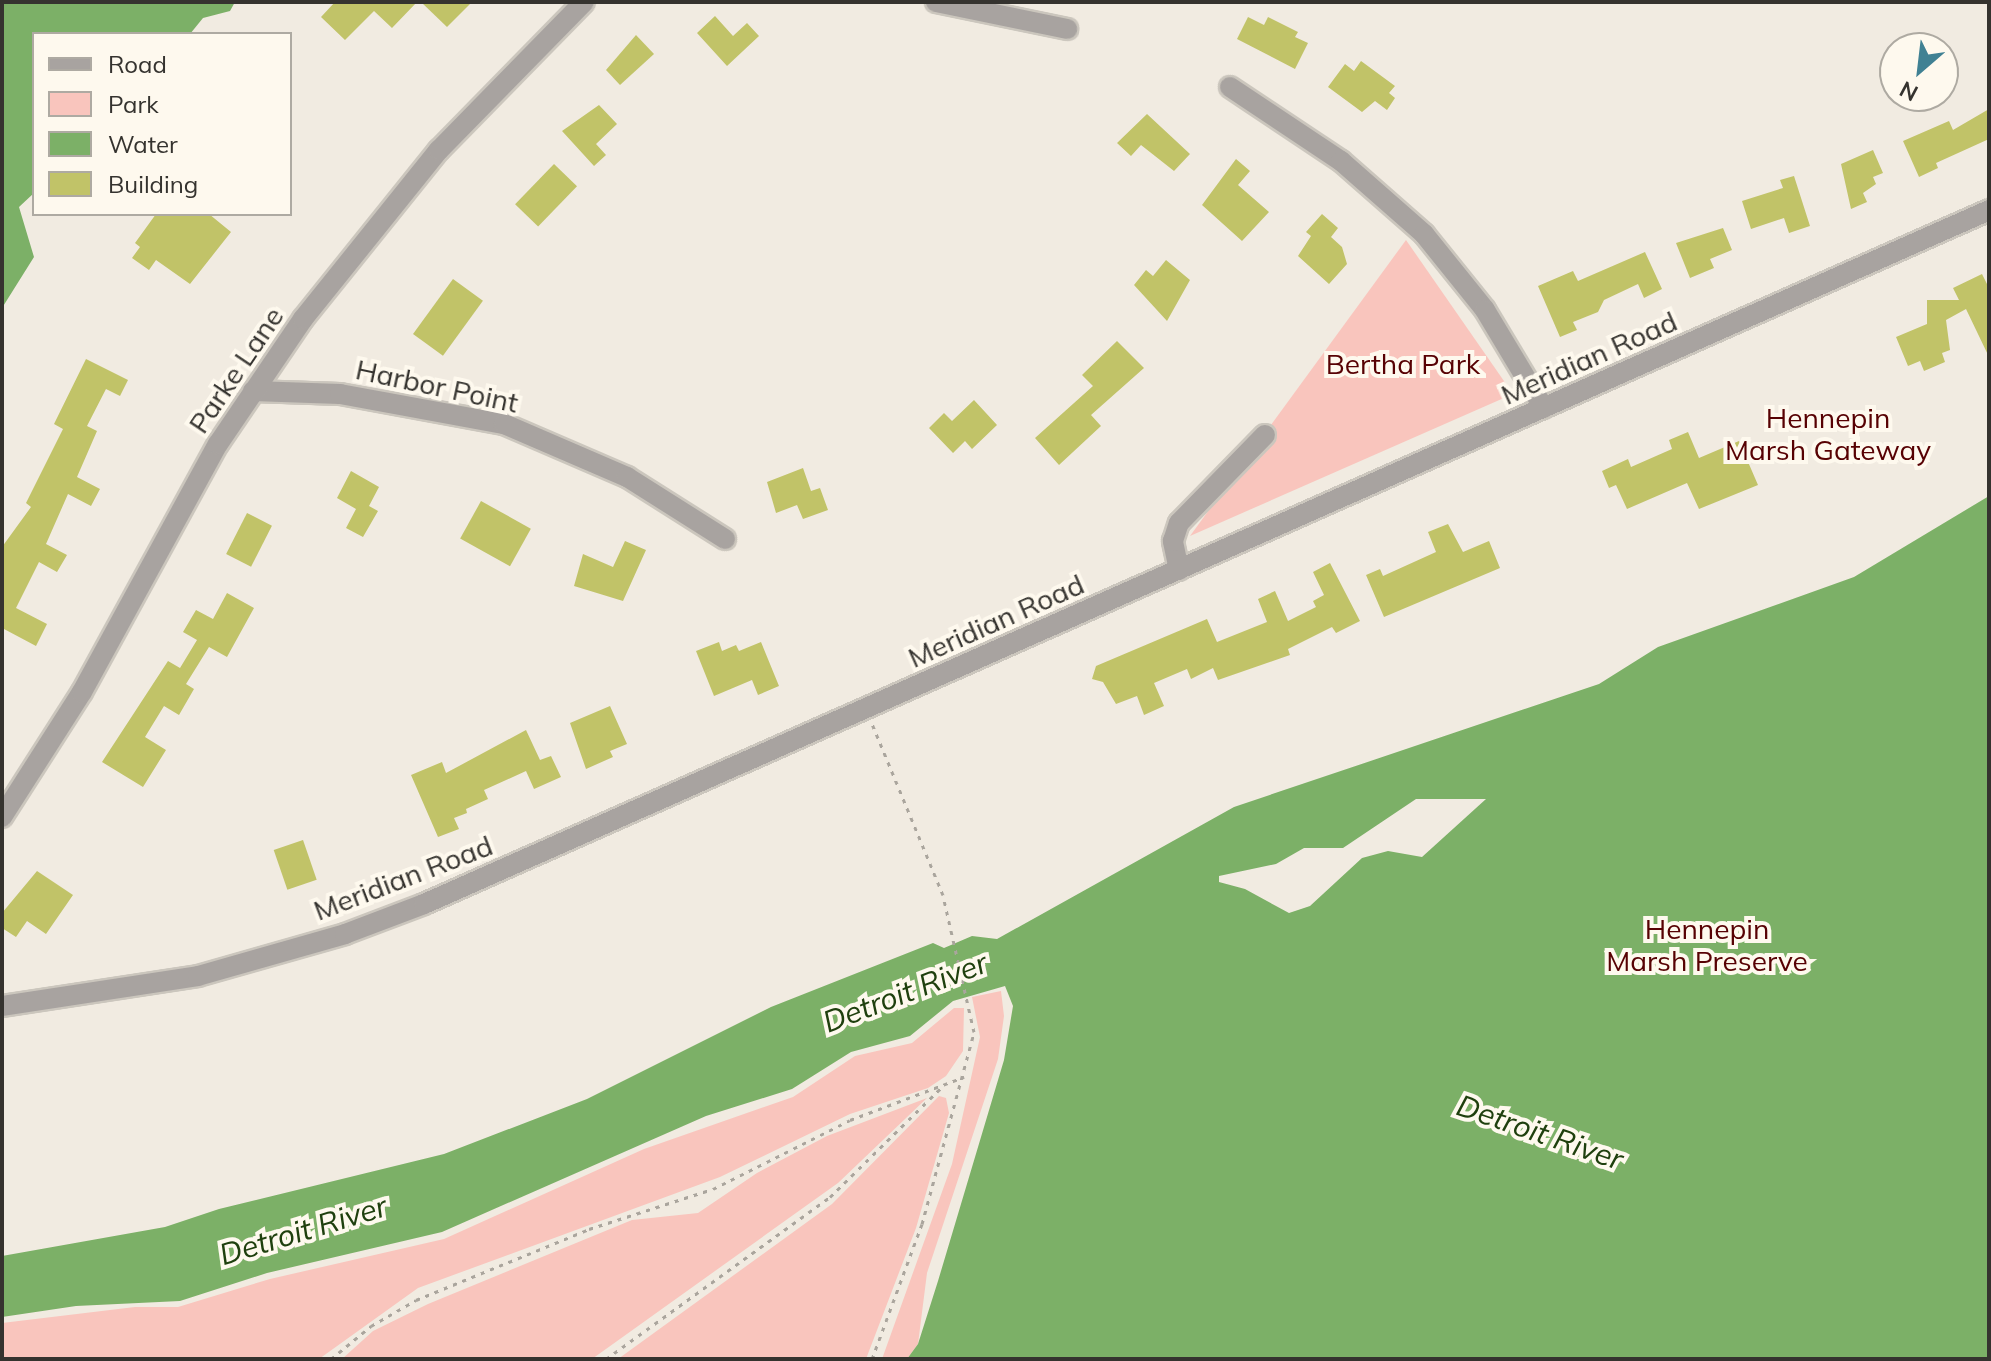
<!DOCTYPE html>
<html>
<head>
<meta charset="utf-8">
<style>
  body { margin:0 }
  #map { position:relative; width:1991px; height:1361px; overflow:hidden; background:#f1ebe1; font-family:Mulish,sans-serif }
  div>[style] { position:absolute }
  .green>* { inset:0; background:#f9c5bd }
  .water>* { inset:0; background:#7cb067 }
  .building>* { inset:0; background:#c1c368; transform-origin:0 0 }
  .path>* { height:3px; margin-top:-1.5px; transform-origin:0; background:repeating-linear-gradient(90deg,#aaa59d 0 4px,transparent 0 10px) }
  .roads { filter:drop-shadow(2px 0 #cbc6bd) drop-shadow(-2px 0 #cbc6bd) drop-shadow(0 2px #cbc6bd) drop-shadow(0 -2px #cbc6bd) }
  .minor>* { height:20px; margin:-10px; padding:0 10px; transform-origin:10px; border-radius:10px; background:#a8a3a0 }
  span { translate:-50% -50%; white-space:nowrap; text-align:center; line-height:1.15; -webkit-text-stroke:8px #fef9ee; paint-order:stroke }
  .street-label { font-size:28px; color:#35332f }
  .park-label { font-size:28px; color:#570103 }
  .water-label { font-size:30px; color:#1f400e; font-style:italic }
  .frame { position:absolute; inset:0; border:4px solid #35332f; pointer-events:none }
  .legend { position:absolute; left:32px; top:32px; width:260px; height:184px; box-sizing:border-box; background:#fef9ee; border:2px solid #aeaaa2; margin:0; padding:10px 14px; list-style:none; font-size:24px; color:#35332f }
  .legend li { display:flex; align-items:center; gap:16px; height:40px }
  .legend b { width:40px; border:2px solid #aeaaa2 }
  .north { position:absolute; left:1879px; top:32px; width:80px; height:80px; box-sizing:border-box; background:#fef9ee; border:2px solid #aeaaa2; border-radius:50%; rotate:208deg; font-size:22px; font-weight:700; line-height:32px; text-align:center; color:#35332f }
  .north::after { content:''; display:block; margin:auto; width:28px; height:36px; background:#408193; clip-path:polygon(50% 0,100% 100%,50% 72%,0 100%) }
</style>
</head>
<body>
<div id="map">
  <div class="green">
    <i style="clip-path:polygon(1406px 240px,1513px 394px,1190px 536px)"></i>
    <i style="clip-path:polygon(1001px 991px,1004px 1016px,998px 1059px,927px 1273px,918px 1344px,907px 1359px,882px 1359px,952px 1164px,980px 1037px,972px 997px)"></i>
    <i style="clip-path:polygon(954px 1008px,964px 1008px,963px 1051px,946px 1076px,928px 1088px,850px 1114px,720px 1177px,418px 1288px,319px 1359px,2px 1359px,2px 1323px,135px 1307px,178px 1307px,270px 1279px,444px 1239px,644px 1149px,793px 1097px,855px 1056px,912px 1043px)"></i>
    <i style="clip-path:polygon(939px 1096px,946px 1098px,949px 1113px,916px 1228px,866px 1359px,618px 1359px,832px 1204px)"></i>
    <i style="clip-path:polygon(927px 1098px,838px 1183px,592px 1359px,342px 1359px,373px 1331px,428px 1304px,632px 1220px,698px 1213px,757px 1173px,827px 1136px)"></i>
  </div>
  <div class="water">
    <i style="clip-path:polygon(2px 2px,235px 2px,230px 11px,203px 18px,190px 34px,34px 34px,34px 193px,19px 207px,34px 257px,2px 308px)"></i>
    <i style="clip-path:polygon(evenodd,1989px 496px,1989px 1359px,907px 1359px,918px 1344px,938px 1281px,1004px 1060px,1013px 1006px,1005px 986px,953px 1001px,910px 1036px,851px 1052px,792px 1089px,706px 1116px,442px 1232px,267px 1273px,180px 1301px,76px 1306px,2px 1317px,2px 1256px,165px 1227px,219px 1209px,444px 1154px,587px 1099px,771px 1007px,933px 943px,944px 948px,972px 936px,997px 939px,1234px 807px,1599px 684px,1658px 647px,1854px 577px,1989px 496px,1416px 799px,1486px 799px,1422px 857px,1388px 851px,1362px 858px,1310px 906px,1289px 913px,1245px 889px,1219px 882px,1219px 876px,1276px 864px,1304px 848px,1343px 848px,1416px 799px)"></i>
  </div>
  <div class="building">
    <i style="clip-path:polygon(335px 2px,417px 2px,392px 28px,374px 11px,345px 40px,321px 17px)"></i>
    <i style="clip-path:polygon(421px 2px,472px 2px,447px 27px)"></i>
    <i style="clip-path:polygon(715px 16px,733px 36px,747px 23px,759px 36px,727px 66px,697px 33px)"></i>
    <i style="clip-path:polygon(1248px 17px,1264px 25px,1268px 17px,1298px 32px,1295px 37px,1308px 43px,1295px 69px,1237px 39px)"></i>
    <i style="clip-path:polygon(636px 35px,654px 54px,620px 85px,606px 70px)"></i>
    <i style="clip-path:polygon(1361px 61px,1395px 86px,1389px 93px,1395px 98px,1387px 110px,1375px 101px,1362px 112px,1328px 87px,1345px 64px,1354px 71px)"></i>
    <i style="clip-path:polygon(599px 105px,617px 124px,596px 144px,606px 155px,594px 166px,562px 131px)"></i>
    <i style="clip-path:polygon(1989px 109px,1989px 139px,1936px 163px,1938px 168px,1919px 177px,1903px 141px,1949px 121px,1953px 130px)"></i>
    <i style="clip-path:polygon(1147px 114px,1190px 154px,1174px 171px,1141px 145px,1131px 156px,1117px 143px)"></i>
    <i style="clip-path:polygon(1873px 150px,1883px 173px,1873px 177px,1876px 184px,1863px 193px,1867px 202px,1851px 209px,1841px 164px)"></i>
    <i style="clip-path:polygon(1236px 159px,1250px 171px,1238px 185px,1269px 212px,1242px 241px,1202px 205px)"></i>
    <i style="left:554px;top:164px;width:32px;height:56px;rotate:44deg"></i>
    <i style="clip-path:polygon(1794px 176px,1810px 226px,1789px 233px,1784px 218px,1751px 229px,1742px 201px,1783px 188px,1780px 180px)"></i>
    <i style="clip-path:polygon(156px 214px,209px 214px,231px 232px,190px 284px,156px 260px,149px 270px,132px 258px,140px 247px,135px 243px)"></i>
    <i style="clip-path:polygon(1322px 214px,1338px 228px,1331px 237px,1342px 247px,1347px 264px,1329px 284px,1298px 256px,1311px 236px,1306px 232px)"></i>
    <i style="clip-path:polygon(1723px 228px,1732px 250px,1710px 259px,1714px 268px,1690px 278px,1676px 243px)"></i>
    <i style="clip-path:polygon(1645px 252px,1662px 289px,1644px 298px,1638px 284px,1604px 300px,1598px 312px,1573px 322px,1577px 330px,1560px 337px,1538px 286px,1573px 271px,1578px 281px)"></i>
    <i style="clip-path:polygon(1166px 260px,1190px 280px,1167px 321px,1134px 285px,1146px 270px,1153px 276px)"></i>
    <i style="clip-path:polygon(1982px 274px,1989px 288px,1989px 357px,1966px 309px,1946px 320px,1950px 350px,1942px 353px,1945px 362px,1924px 371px,1920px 361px,1908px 366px,1896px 337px,1927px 324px,1927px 300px,1959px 300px,1953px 288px)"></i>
    <i style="left:453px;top:279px;width:37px;height:68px;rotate:36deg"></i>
    <i style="clip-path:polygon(1117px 341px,1144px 368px,1091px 415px,1101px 426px,1059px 465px,1035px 438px,1093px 386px,1082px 375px)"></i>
    <i style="clip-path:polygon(86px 359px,128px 380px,120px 396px,106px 389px,87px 426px,97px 431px,77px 477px,100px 489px,91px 506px,68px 494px,46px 544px,67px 555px,57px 572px,39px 562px,16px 608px,47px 624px,36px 646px,4px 629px,2px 634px,2px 547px,31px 507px,26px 503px,63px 429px,54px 424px)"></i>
    <i style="clip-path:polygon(974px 400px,997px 425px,972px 449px,965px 441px,953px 453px,929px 428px,944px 413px,952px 421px)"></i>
    <i style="clip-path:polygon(1688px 432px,1699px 458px,1739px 441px,1758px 485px,1699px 509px,1687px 483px,1627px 509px,1616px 485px,1609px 488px,1602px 471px,1628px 459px,1631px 467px,1672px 449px,1669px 440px)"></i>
    <i style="clip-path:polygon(803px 468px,811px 491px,820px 488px,828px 510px,803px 519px,797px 505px,776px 513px,767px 482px)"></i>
    <i style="clip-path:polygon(351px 471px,379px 487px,369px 506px,378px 511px,363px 537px,346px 528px,356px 509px,337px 498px)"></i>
    <i style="left:481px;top:501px;width:57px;height:43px;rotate:29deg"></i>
    <i style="left:247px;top:513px;width:28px;height:46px;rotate:27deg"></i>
    <i style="clip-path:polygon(1448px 524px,1463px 552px,1489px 541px,1500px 568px,1384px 617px,1366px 575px,1380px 569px,1383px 576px,1436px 552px,1428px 532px)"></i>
    <i style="clip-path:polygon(625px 541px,646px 550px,623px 601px,574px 586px,583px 554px,613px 567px)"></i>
    <i style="clip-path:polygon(1330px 563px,1360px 621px,1336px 633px,1332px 627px,1288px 649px,1290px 655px,1218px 680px,1213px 668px,1191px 679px,1187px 669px,1154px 683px,1164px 706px,1144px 715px,1137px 696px,1116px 704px,1103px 682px,1092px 679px,1096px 666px,1207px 619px,1217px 642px,1267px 622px,1258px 599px,1275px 591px,1288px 621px,1316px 607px,1313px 601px,1324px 595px,1313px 572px)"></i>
    <i style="clip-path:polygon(227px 593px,254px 608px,227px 657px,209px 647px,186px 684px,194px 689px,179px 715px,164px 706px,145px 737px,166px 750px,143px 787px,102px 762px,168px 661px,180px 668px,197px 640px,183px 632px,196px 610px,213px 619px)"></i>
    <i style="clip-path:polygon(719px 642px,722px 651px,736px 645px,739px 651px,761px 642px,779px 686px,758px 695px,752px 680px,714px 696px,696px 651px)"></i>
    <i style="clip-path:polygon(610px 706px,627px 744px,610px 751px,613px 757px,586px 769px,570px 723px)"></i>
    <i style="clip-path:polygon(526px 730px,540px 760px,551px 756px,561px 777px,534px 789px,526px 771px,484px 790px,488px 799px,466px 809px,467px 813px,454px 818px,459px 829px,438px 837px,411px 775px,442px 762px,446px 773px)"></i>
    <i style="left:303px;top:840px;width:42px;height:31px;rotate:71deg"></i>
    <i style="clip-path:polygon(37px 871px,73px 895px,46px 934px,27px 921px,16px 937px,2px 928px,2px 913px)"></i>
  </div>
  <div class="path">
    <i style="left:331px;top:1359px;width:52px;rotate:-39.5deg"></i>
    <i style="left:371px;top:1326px;width:52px;rotate:-30deg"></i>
    <i style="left:416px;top:1300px;width:187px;rotate:-22.3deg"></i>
    <i style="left:589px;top:1229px;width:130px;rotate:-17.9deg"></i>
    <i style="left:713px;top:1189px;width:153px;rotate:-26.7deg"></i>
    <i style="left:850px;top:1120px;width:122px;rotate:-20.7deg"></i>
    <i style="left:606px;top:1359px;width:276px;rotate:-35.9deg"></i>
    <i style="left:830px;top:1197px;width:156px;rotate:-44.5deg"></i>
    <i style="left:872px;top:1359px;width:144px;rotate:-69.7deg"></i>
    <i style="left:922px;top:1224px;width:199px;rotate:-74.8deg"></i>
    <i style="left:974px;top:1032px;width:140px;rotate:-102.8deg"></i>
    <i style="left:943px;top:895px;width:185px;rotate:-112.5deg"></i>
  </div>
  <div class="roads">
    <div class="minor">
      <i style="left:936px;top:2px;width:134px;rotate:11.6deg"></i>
      <i style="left:1230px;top:87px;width:133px;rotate:33.7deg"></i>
      <i style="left:1341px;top:161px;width:111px;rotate:41.3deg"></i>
      <i style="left:1424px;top:234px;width:97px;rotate:51.2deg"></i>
      <i style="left:1485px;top:310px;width:114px;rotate:59deg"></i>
      <i style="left:253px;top:391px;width:87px;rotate:2deg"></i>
      <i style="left:340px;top:394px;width:167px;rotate:10.4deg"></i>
      <i style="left:504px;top:424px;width:134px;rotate:23.3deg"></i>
      <i style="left:627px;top:477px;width:116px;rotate:32.3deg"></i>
      <i style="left:1179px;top:570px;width:30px;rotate:-102deg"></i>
      <i style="left:1173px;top:541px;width:19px;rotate:-72deg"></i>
      <i style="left:1179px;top:523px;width:123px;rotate:-45.7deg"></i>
      <i style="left:2px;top:817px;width:148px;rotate:-57.4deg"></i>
      <i style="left:82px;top:692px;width:283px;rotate:-61.3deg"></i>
      <i style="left:218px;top:444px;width:151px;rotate:-55.8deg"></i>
      <i style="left:303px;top:319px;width:217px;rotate:-51.2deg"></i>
      <i style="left:439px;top:150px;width:207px;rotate:-45.6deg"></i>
      <i style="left:2px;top:1006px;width:198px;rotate:-8.7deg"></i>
      <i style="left:198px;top:976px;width:153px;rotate:-15.9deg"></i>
      <i style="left:345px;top:934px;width:85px;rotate:-20.8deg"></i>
      <i style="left:424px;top:904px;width:1712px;rotate:-23.91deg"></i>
    </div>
  </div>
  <div class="street-label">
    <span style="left:1589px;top:358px;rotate:-24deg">Meridian Road</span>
    <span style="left:236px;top:370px;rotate:-56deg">Parke Lane</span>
    <span style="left:437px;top:386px;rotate:12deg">Harbor Point</span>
    <span style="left:996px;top:621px;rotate:-24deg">Meridian Road</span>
    <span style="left:403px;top:878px;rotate:-21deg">Meridian Road</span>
  </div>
  <div class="park-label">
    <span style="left:1403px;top:364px">Bertha Park</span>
    <span style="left:1828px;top:434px">Hennepin<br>Marsh Gateway</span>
    <span style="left:1707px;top:945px">Hennepin<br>Marsh Preserve</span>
  </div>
  <div class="water-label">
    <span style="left:905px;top:992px;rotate:-21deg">Detroit River</span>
    <span style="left:1540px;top:1132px;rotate:19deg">Detroit River</span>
    <span style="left:303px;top:1230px;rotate:-17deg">Detroit River</span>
  </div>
  <div class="frame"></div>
  <ul class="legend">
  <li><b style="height:10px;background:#a8a3a0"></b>Road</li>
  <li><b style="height:22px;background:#f9c5bd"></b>Park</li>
  <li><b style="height:22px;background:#7cb067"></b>Water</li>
  <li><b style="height:22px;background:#c1c368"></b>Building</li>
  </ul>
  <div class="north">N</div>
</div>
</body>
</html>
